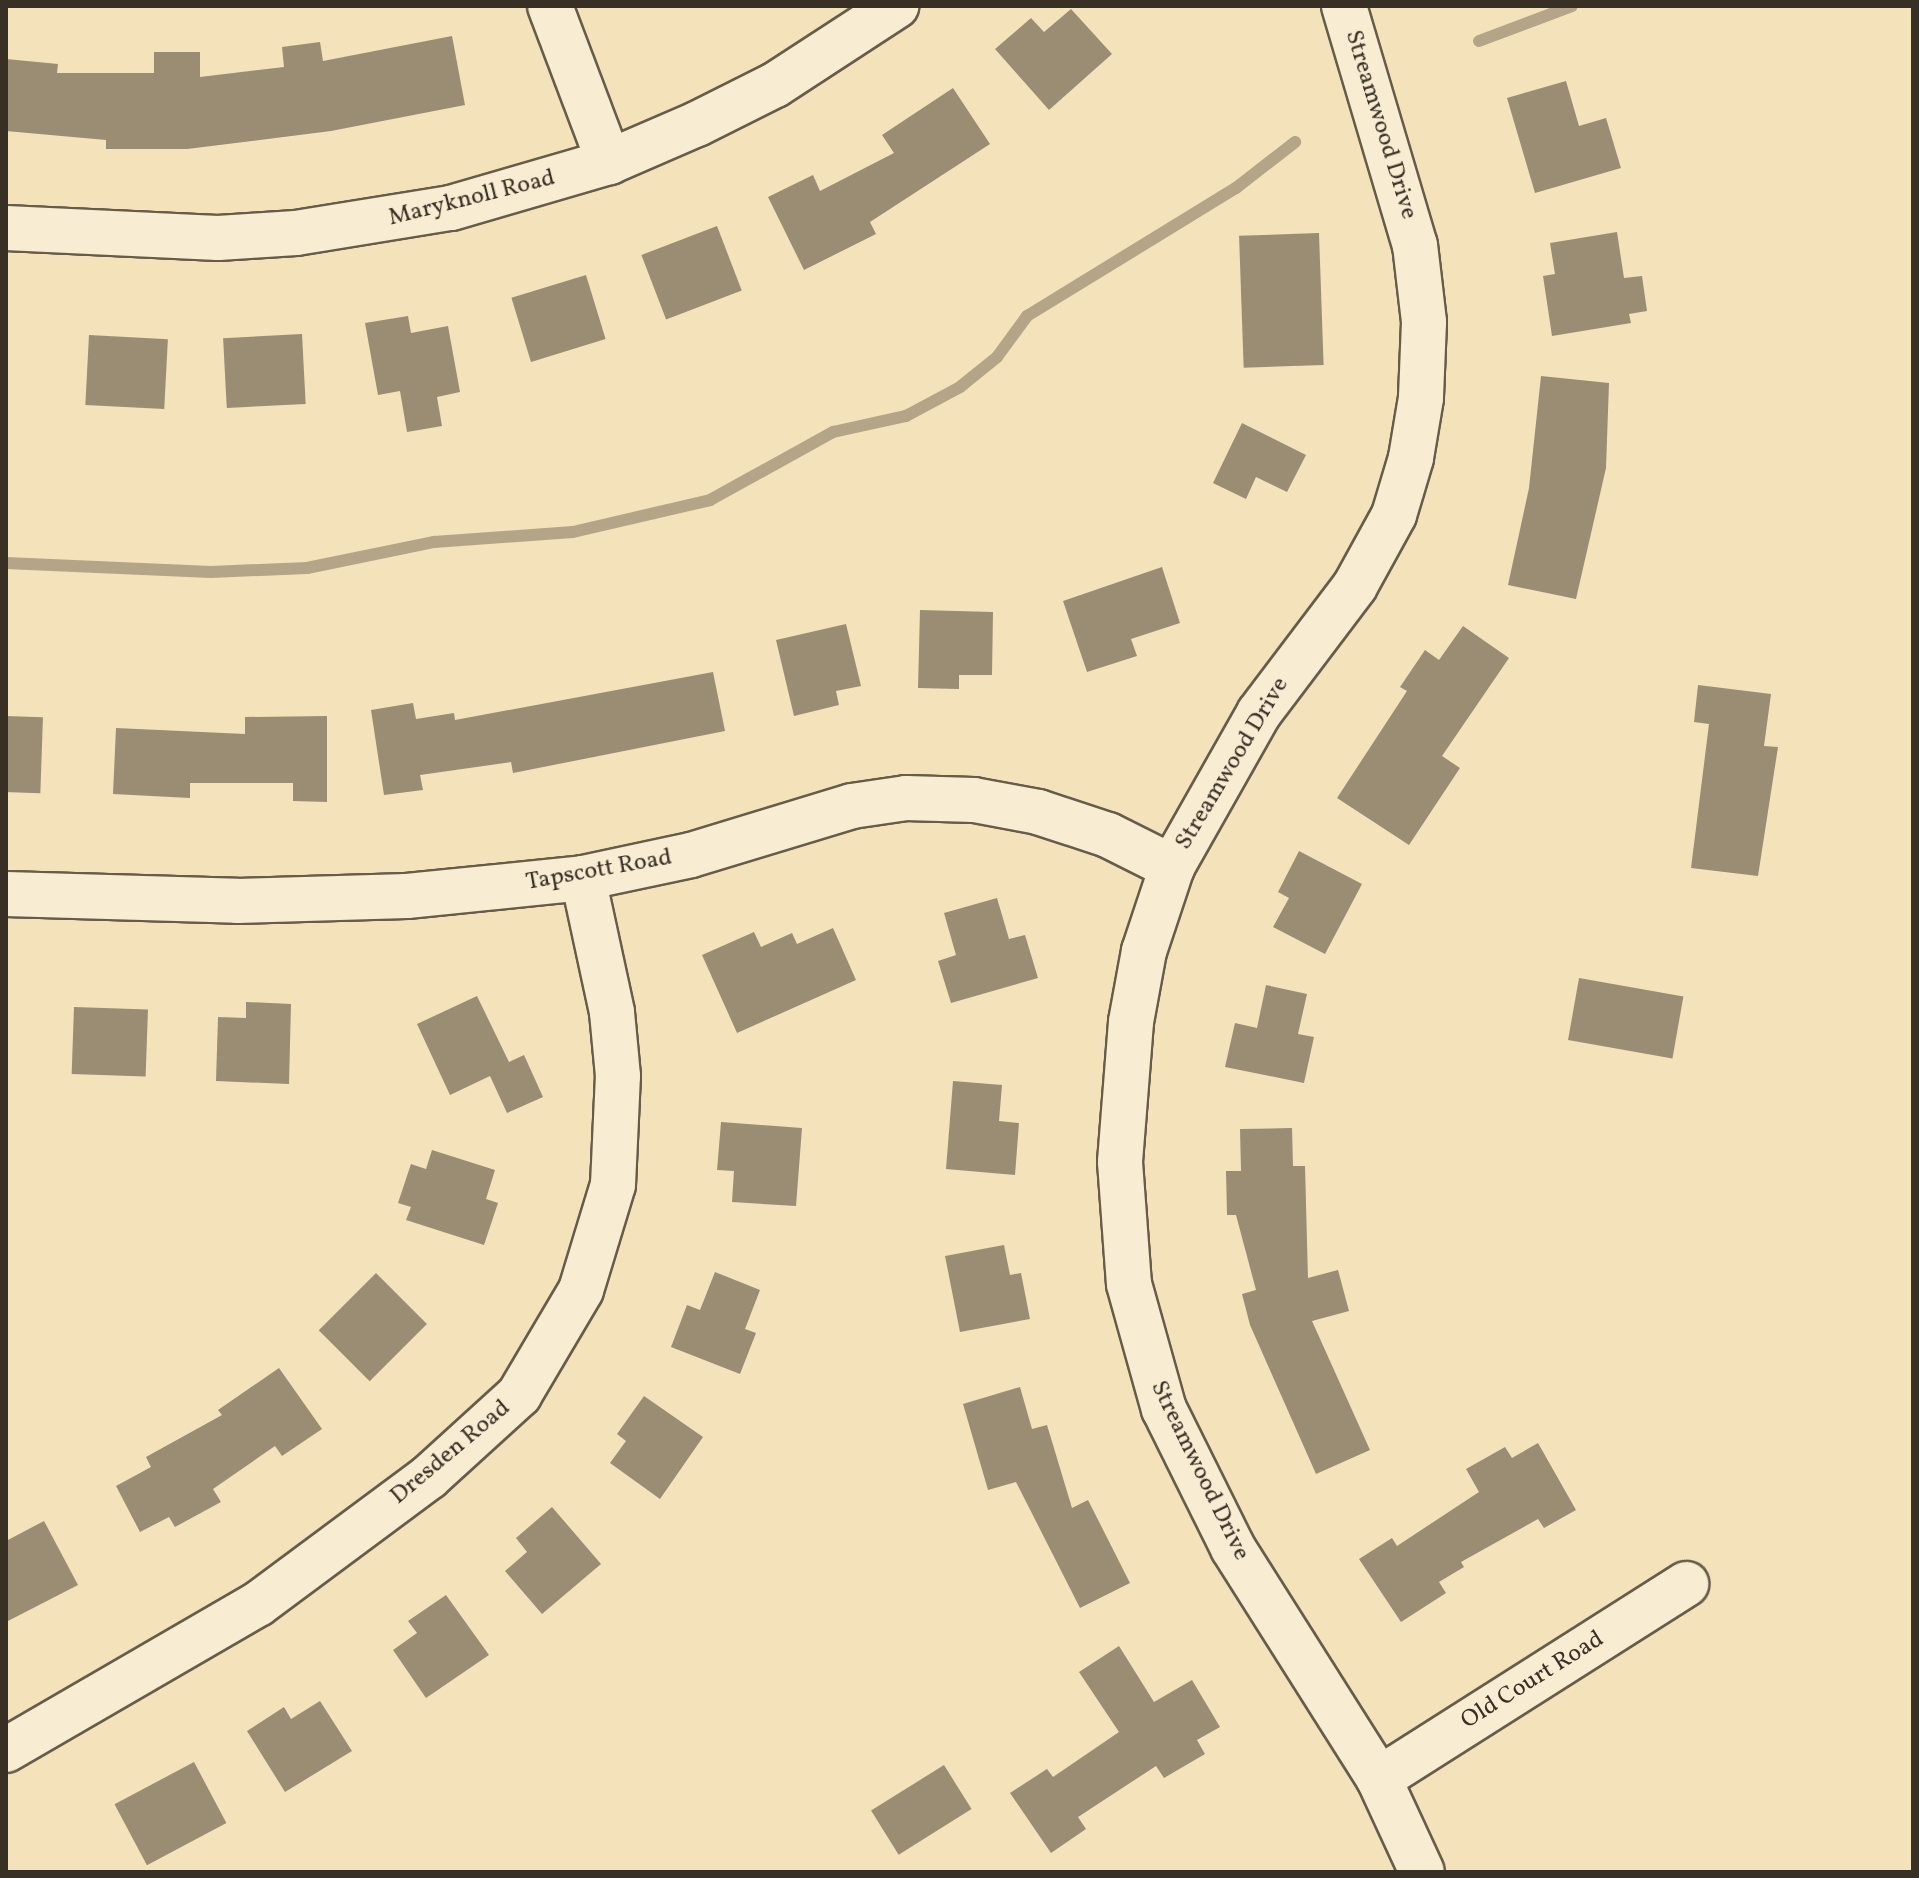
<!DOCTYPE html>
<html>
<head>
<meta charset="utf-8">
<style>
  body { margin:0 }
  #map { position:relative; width:1919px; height:1878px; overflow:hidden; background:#f4e2bb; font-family:Vollkorn,serif }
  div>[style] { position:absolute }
  .stream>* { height:12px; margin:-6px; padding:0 6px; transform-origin:6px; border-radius:6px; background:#b4a588 }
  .building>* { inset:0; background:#9a8d73; transform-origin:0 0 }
  .roads { filter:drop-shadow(2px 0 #675c4a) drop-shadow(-2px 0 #675c4a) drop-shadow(0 2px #675c4a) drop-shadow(0 -2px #675c4a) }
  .minor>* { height:44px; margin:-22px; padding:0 22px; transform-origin:22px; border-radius:22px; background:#f8ecd3 }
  span { translate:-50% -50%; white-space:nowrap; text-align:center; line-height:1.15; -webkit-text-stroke:6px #f8ecd3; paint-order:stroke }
  .street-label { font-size:24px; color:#383025 }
  .frame { position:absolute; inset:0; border:8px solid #383025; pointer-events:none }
</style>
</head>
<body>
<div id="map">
  <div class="stream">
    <i style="left:1479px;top:41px;width:99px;rotate:-20.6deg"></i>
    <i style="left:6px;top:563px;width:205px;rotate:2.5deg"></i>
    <i style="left:211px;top:572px;width:96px;rotate:-2.4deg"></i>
    <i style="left:307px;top:568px;width:130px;rotate:-11.6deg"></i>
    <i style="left:434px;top:542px;width:139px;rotate:-4.1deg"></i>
    <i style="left:573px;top:532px;width:141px;rotate:-13.1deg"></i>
    <i style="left:710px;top:500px;width:141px;rotate:-28.9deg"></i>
    <i style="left:833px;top:432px;width:75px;rotate:-12.4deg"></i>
    <i style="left:906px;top:416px;width:61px;rotate:-28.2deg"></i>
    <i style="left:960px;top:387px;width:48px;rotate:-39deg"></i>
    <i style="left:997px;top:357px;width:51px;rotate:-53.8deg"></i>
    <i style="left:1027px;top:316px;width:245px;rotate:-31.5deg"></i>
    <i style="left:1236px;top:188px;width:75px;rotate:-37.9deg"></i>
  </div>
  <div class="building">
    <i style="clip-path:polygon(1071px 9px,1112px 54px,1049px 110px,995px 49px,1031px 18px,1044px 32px)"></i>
    <i style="clip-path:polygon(452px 36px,465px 105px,331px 131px,187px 149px,106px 149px,106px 140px,6px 131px,6px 59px,58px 64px,57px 73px,154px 73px,154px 52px,200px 52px,200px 77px,284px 67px,282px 47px,320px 42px,323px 61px)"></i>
    <i style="clip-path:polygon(1566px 81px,1579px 126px,1606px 118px,1621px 168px,1535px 193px,1507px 98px)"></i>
    <i style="clip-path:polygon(953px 88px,990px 144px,870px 222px,876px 234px,804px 270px,768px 197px,813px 175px,820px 191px,894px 153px,882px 135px)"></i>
    <i style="left:717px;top:226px;width:69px;height:81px;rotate:69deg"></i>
    <i style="clip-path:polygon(1617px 232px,1624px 278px,1642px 276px,1647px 311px,1629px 314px,1631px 323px,1552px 336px,1543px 276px,1555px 274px,1550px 243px)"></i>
    <i style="left:1319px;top:233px;width:132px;height:80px;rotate:88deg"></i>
    <i style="left:586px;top:275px;width:67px;height:78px;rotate:73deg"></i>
    <i style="clip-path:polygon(408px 316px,411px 333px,448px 326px,460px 392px,437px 397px,442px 426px,407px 432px,400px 391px,378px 395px,365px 323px)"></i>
    <i style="left:302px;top:334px;width:70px;height:79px;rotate:87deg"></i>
    <i style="left:89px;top:335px;width:79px;height:70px;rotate:3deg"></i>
    <i style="clip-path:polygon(1541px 376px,1609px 383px,1606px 468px,1576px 599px,1508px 585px,1529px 488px)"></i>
    <i style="clip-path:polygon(1242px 423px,1306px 455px,1287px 492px,1256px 477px,1246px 499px,1213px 483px)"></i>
    <i style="clip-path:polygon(1162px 567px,1180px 623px,1131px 639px,1137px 656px,1087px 672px,1063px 601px)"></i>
    <i style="clip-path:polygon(920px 610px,993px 612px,992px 675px,959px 675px,959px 689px,918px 688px)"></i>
    <i style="clip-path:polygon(846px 624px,861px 686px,836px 691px,839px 705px,794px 716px,776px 640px)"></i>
    <i style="clip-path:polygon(1463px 626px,1509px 658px,1442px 756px,1460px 768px,1409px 845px,1337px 798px,1407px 691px,1400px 687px,1425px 650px,1439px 660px)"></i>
    <i style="clip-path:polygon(713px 672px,725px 731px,513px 773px,511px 762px,420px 775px,423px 790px,384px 795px,371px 710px,413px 703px,416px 719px,454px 713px,455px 720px)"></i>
    <i style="clip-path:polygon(1698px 685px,1771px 694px,1764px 746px,1778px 747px,1758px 876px,1691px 868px,1709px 724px,1694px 722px)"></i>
    <i style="left:6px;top:716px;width:37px;height:76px;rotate:2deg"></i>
    <i style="clip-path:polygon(327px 716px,327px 802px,293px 801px,293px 783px,190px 783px,190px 798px,113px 794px,116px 728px,245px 734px,245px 717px)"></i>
    <i style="clip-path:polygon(1299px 851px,1362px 884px,1325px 954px,1273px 927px,1289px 898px,1278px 892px)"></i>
    <i style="clip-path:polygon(997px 898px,1009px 939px,1025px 935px,1038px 978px,951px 1003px,938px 961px,956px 955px,944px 913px)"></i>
    <i style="clip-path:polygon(833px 928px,856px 980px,737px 1033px,702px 955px,754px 932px,761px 947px,792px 933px,797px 944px)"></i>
    <i style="left:1579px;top:978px;width:106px;height:63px;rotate:10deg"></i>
    <i style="clip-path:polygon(1266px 985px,1307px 994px,1298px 1034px,1314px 1037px,1304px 1083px,1225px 1067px,1235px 1023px,1257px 1028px)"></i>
    <i style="clip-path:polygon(477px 996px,509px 1062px,524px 1055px,543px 1097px,507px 1113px,490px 1076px,450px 1095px,417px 1024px)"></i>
    <i style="clip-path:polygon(246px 1002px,291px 1004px,289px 1084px,216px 1081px,218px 1017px,246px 1018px)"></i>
    <i style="left:74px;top:1007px;width:74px;height:67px;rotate:2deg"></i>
    <i style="clip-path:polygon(953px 1081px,1002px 1085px,999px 1121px,1019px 1123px,1015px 1175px,946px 1169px)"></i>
    <i style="clip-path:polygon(721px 1122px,802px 1128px,796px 1206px,732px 1202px,734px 1171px,717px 1170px)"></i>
    <i style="clip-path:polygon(1292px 1128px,1293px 1166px,1305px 1166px,1308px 1278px,1338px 1270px,1349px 1311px,1312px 1321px,1370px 1450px,1316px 1474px,1250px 1325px,1242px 1294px,1256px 1290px,1236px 1215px,1227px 1215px,1226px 1171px,1241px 1171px,1240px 1129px)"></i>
    <i style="clip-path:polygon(432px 1150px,495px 1170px,486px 1199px,498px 1203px,484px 1245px,406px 1220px,411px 1207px,398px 1203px,411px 1164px,426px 1169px)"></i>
    <i style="clip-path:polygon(1004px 1245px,1010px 1275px,1021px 1273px,1030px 1319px,960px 1332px,945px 1256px)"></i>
    <i style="clip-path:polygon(715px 1272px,760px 1290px,745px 1329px,756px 1333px,740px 1374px,671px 1347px,687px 1305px,700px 1310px)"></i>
    <i style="left:376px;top:1273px;width:72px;height:81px;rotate:45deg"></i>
    <i style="clip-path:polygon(279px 1368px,322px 1429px,282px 1456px,275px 1446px,213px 1489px,221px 1502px,175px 1527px,169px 1517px,140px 1532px,116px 1486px,151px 1467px,146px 1457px,222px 1415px,218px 1410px)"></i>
    <i style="clip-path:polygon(1020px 1387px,1032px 1429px,1047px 1425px,1072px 1508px,1088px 1500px,1130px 1583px,1080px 1608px,1016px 1482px,988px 1490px,963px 1404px)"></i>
    <i style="clip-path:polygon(644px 1396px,703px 1437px,660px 1499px,610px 1463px,626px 1441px,617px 1434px)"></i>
    <i style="clip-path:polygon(1538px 1443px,1576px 1510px,1544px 1528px,1538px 1519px,1461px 1562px,1464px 1567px,1439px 1582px,1446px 1593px,1401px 1622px,1359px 1559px,1392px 1538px,1397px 1546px,1479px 1492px,1466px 1469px,1505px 1447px,1512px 1458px)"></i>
    <i style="clip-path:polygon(552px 1507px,601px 1564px,542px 1614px,505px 1571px,527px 1552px,516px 1538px)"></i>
    <i style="clip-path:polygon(44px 1521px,78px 1585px,6px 1622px,6px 1541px)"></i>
    <i style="clip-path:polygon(446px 1595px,489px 1655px,426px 1698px,393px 1650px,417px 1633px,408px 1621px)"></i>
    <i style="clip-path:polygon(1119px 1646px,1154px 1702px,1192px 1680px,1220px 1727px,1197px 1740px,1205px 1754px,1164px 1778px,1156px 1766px,1078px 1817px,1086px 1829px,1051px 1853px,1010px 1793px,1047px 1769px,1053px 1777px,1119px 1732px,1079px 1672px)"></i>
    <i style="clip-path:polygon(320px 1701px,352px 1751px,285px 1792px,247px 1731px,284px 1707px,291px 1719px)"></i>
    <i style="left:194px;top:1762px;width:69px;height:90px;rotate:62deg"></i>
    <i style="left:944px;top:1765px;width:52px;height:86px;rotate:58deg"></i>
  </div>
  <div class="roads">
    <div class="minor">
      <i style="left:550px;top:6px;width:167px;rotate:69.3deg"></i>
      <i style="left:1344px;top:6px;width:249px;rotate:73.5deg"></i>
      <i style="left:1415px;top:245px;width:78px;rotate:83.3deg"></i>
      <i style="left:1424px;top:322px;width:76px;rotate:92.3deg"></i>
      <i style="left:1421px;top:398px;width:61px;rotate:99.5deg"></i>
      <i style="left:1411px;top:458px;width:59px;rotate:106.6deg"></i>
      <i style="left:1394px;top:515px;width:81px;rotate:118.8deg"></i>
      <i style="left:1355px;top:586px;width:159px;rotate:127.1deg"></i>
      <i style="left:1259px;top:713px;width:177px;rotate:119.5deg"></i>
      <i style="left:1172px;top:867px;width:89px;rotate:108.4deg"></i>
      <i style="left:1144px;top:951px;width:72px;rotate:100.4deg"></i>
      <i style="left:1131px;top:1022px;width:140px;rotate:94.5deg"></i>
      <i style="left:1120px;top:1162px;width:122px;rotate:85.8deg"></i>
      <i style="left:1129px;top:1284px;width:130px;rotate:74.4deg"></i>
      <i style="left:1164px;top:1409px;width:155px;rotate:63.6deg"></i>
      <i style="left:1233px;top:1548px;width:273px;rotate:57.7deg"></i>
      <i style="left:1379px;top:1779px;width:102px;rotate:65.2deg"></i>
      <i style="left:6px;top:228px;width:212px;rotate:2.7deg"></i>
      <i style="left:218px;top:238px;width:78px;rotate:-3.7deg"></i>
      <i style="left:296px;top:233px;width:157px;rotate:-9.2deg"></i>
      <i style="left:451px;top:208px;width:165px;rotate:-16.2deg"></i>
      <i style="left:609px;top:162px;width:96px;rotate:-23.4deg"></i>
      <i style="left:697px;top:124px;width:87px;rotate:-26.6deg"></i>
      <i style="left:775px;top:85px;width:145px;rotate:-33.1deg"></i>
      <i style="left:6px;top:894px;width:231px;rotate:1.7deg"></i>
      <i style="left:237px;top:901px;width:170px;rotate:-1.7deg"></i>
      <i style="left:407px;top:896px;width:177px;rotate:-5.8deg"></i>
      <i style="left:583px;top:878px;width:110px;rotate:-12deg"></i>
      <i style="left:691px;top:855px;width:168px;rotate:-16.9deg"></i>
      <i style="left:852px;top:806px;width:55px;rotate:-8.4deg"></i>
      <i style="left:906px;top:798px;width:68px;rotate:1.7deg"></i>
      <i style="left:974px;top:800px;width:65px;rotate:10.6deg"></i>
      <i style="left:1038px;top:812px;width:74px;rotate:18.2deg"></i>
      <i style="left:1108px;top:835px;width:72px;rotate:26.6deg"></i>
      <i style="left:6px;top:1750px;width:291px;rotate:-30.1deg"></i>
      <i style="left:258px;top:1604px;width:213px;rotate:-36.6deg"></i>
      <i style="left:429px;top:1477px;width:122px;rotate:-42.3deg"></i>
      <i style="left:519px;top:1395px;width:122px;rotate:-59.4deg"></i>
      <i style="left:581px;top:1290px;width:110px;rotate:-73.1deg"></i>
      <i style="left:613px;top:1185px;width:109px;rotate:-87.4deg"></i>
      <i style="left:618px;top:1076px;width:64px;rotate:-95.4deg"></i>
      <i style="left:612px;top:1012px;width:137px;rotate:-102.2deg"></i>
      <i style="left:1379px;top:1779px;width:364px;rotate:-32.4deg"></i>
    </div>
  </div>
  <div class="street-label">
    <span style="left:1380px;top:125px;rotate:73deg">Streamwood Drive</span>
    <span style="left:472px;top:199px;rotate:-14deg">Maryknoll Road</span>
    <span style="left:1233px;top:764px;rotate:-59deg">Streamwood Drive</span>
    <span style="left:599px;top:871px;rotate:-10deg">Tapscott Road</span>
    <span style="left:451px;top:1453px;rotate:-40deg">Dresden Road</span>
    <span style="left:1199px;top:1471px;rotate:64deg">Streamwood Drive</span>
    <span style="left:1533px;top:1681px;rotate:-32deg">Old Court Road</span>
  </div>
  <div class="frame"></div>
</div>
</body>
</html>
